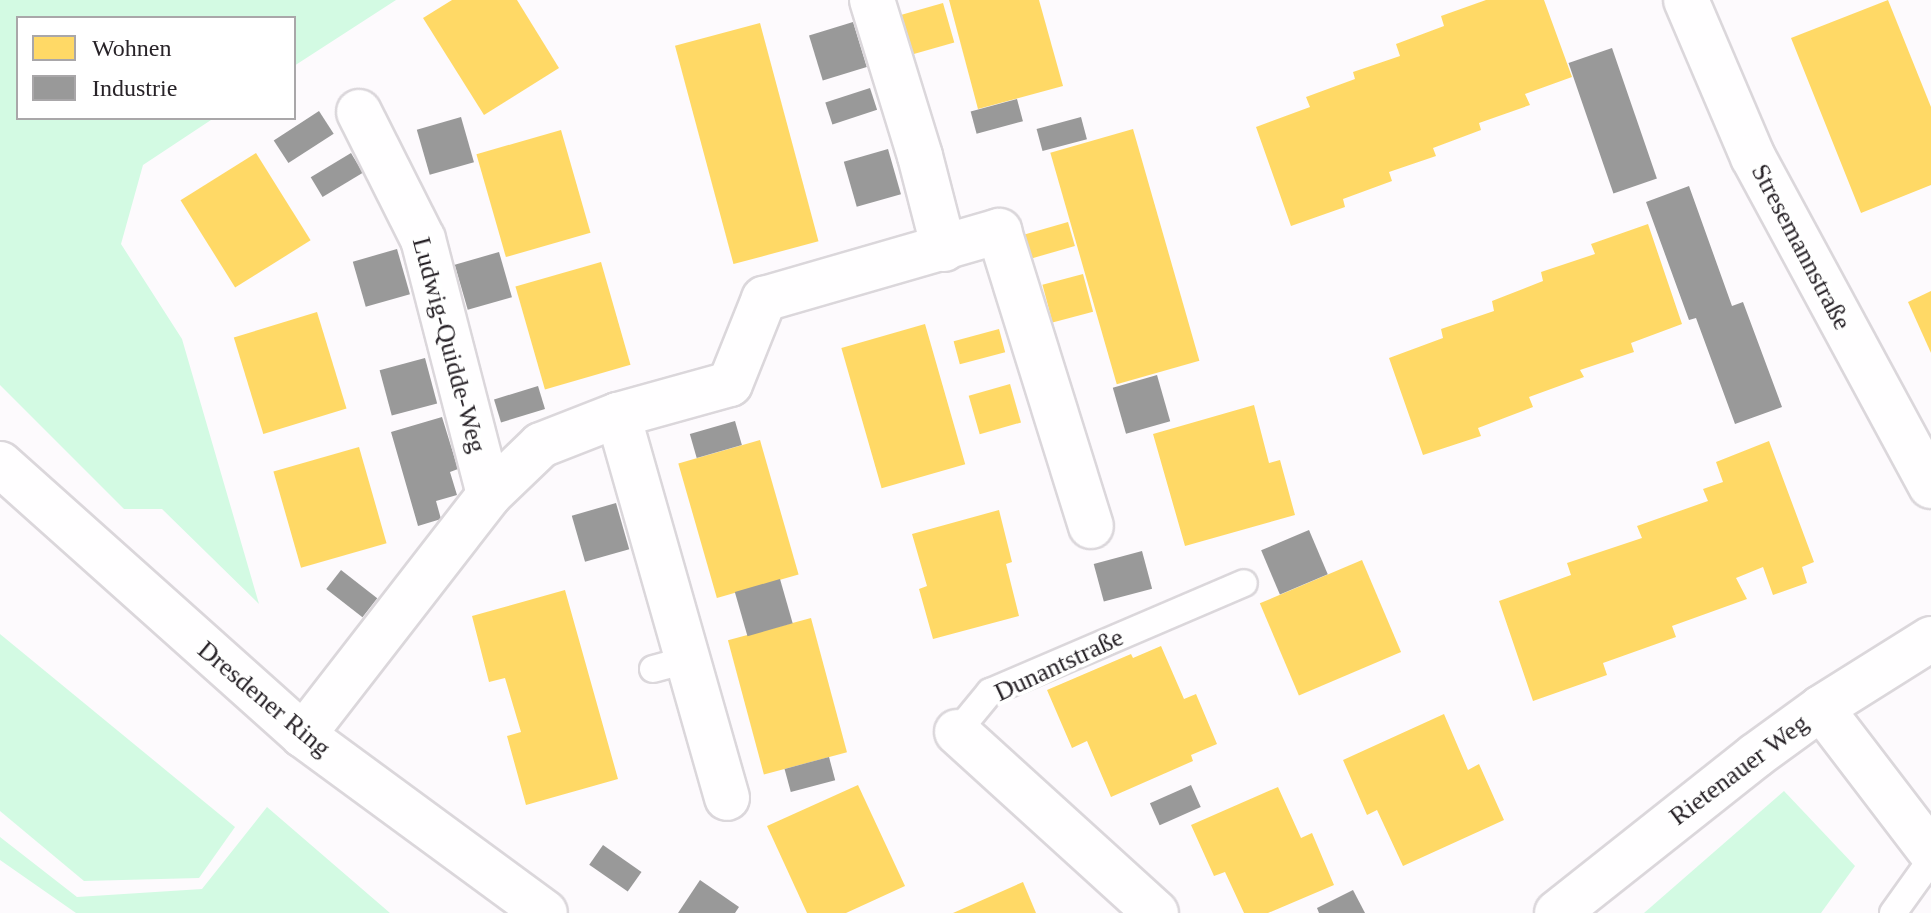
<!DOCTYPE html>
<html>
<head>
<meta charset="utf-8">
<style>
  body { margin:0 }
  #map { position:relative; width:1931px; height:913px; overflow:hidden; background:#fdfafd; font-family:Georgia,serif }
  div>[style] { position:absolute }
  .green>* { inset:0; background:#d3fae3 }
  .homes>* { inset:0; background:#ffd966; transform-origin:0 0 }
  .industry>* { inset:0; background:#999; transform-origin:0 0 }
  .roads { filter:drop-shadow(2px 0 #dbd7db) drop-shadow(-2px 0 #dbd7db) drop-shadow(0 2px #dbd7db) drop-shadow(0 -2px #dbd7db) }
  .service>* { height:26px; margin:-13px; padding:0 13px; transform-origin:13px; border-radius:13px; background:#fffeff }
  .minor>* { height:44px; margin:-22px; padding:0 22px; transform-origin:22px; border-radius:22px; background:#fffeff }
  .tertiary>* { height:44px; margin:-22px; padding:0 22px; transform-origin:22px; border-radius:22px; background:#fffeff }
  span { translate:-50% -50%; white-space:nowrap; text-align:center; line-height:1.15; -webkit-text-stroke:8px #fff; paint-order:stroke }
  .street-label { font-size:26px; color:#282328 }
  .legend { position:absolute; left:16px; top:16px; width:280px; height:104px; box-sizing:border-box; background:#fff; border:2px solid #a9a7a9; margin:0; padding:10px 14px; list-style:none; font-size:24px; color:#282328 }
  .legend li { display:flex; align-items:center; gap:16px; height:40px }
  .legend b { width:40px; border:2px solid #a9a7a9 }
</style>
</head>
<body>
<div id="map">
  <div class="green">
    <i style="clip-path:polygon(0 0,396px 0,294px 66px,294px 18px,18px 18px,18px 118px,214px 118px,143px 165px,121px 244px,182px 339px,259px 604px,162px 509px,124px 509px,0 385px)"></i>
    <i style="clip-path:polygon(0 634px,235px 827px,199px 878px,84px 881px,0 811px)"></i>
    <i style="clip-path:polygon(1784px 791px,1855px 866px,1821px 913px,1644px 913px)"></i>
    <i style="clip-path:polygon(267px 807px,390px 913px,76px 913px,0 860px,0 837px,77px 897px,202px 889px)"></i>
  </div>
  <div class="homes">
    <i style="clip-path:polygon(452px 0,517px 0,559px 68px,484px 115px,423px 18px)"></i>
    <i style="clip-path:polygon(949px 0,1039px 0,1063px 86px,978px 109px)"></i>
    <i style="clip-path:polygon(1486px 0,1544px 0,1572px 77px,1525px 94px,1530px 105px,1479px 123px,1481px 130px,1433px 148px,1436px 156px,1389px 172px,1392px 181px,1343px 199px,1345px 207px,1291px 226px,1256px 127px,1310px 107px,1306px 97px,1355px 79px,1353px 72px,1400px 56px,1396px 44px,1444px 26px,1441px 16px)"></i>
    <i style="clip-path:polygon(1888px 0,1931px 107px,1931px 185px,1861px 213px,1791px 38px)"></i>
    <i style="left:943px;top:3px;width:41px;height:43px;rotate:74deg"></i>
    <i style="left:760px;top:23px;width:226px;height:88px;rotate:75deg"></i>
    <i style="left:1133px;top:129px;width:241px;height:86px;rotate:74deg"></i>
    <i style="left:561px;top:130px;width:107px;height:88px;rotate:74deg"></i>
    <i style="left:256px;top:153px;width:103px;height:89px;rotate:58deg"></i>
    <i style="left:1068px;top:222px;width:25px;height:47px;rotate:74deg"></i>
    <i style="clip-path:polygon(1648px 224px,1682px 324px,1631px 343px,1634px 352px,1580px 370px,1584px 377px,1529px 397px,1533px 407px,1478px 428px,1481px 436px,1423px 455px,1389px 358px,1443px 338px,1441px 329px,1494px 311px,1492px 301px,1543px 281px,1541px 272px,1595px 254px,1591px 244px)"></i>
    <i style="left:601px;top:262px;width:107px;height:89px;rotate:74deg"></i>
    <i style="left:1083px;top:274px;width:39px;height:42px;rotate:75deg"></i>
    <i style="clip-path:polygon(1931px 291px,1931px 353px,1908px 302px)"></i>
    <i style="left:317px;top:312px;width:101px;height:87px;rotate:73deg"></i>
    <i style="left:925px;top:324px;width:146px;height:87px;rotate:74deg"></i>
    <i style="left:999px;top:329px;width:24px;height:47px;rotate:75deg"></i>
    <i style="left:1010px;top:384px;width:40px;height:43px;rotate:74deg"></i>
    <i style="clip-path:polygon(1254px 405px,1269px 463px,1280px 460px,1295px 515px,1185px 546px,1153px 434px)"></i>
    <i style="left:760px;top:440px;width:140px;height:85px;rotate:74deg"></i>
    <i style="clip-path:polygon(1769px 441px,1814px 562px,1802px 567px,1807px 583px,1773px 595px,1763px 567px,1736px 578px,1747px 599px,1672px 626px,1676px 637px,1603px 663px,1607px 675px,1533px 701px,1499px 601px,1571px 575px,1567px 563px,1642px 538px,1637px 526px,1708px 501px,1703px 489px,1723px 482px,1716px 462px)"></i>
    <i style="left:359px;top:447px;width:100px;height:89px;rotate:74deg"></i>
    <i style="clip-path:polygon(999px 510px,1012px 562px,1006px 564px,1019px 616px,933px 639px,919px 589px,927px 586px,912px 534px)"></i>
    <i style="left:1362px;top:560px;width:100px;height:111px;rotate:67deg"></i>
    <i style="clip-path:polygon(565px 590px,618px 779px,526px 805px,507px 736px,521px 732px,505px 678px,489px 682px,472px 616px)"></i>
    <i style="left:811px;top:618px;width:139px;height:86px;rotate:75deg"></i>
    <i style="clip-path:polygon(1161px 646px,1184px 699px,1196px 694px,1217px 744px,1191px 755px,1193px 761px,1111px 797px,1087px 741px,1072px 748px,1047px 690px,1131px 654px,1133px 658px)"></i>
    <i style="clip-path:polygon(1444px 714px,1468px 770px,1479px 764px,1504px 820px,1403px 866px,1377px 810px,1367px 815px,1343px 760px)"></i>
    <i style="clip-path:polygon(858px 785px,905px 886px,846px 913px,807px 913px,767px 826px)"></i>
    <i style="clip-path:polygon(1278px 787px,1301px 838px,1312px 833px,1334px 885px,1268px 913px,1244px 913px,1225px 872px,1214px 876px,1191px 825px)"></i>
    <i style="clip-path:polygon(1023px 882px,1036px 913px,953px 913px)"></i>
  </div>
  <div class="industry">
    <i style="left:853px;top:22px;width:47px;height:46px;rotate:73deg"></i>
    <i style="left:1612px;top:48px;width:138px;height:46px;rotate:71deg"></i>
    <i style="left:870px;top:88px;width:23px;height:47px;rotate:72deg"></i>
    <i style="left:1017px;top:99px;width:23px;height:48px;rotate:75deg"></i>
    <i style="left:319px;top:111px;width:27px;height:54px;rotate:57deg"></i>
    <i style="left:461px;top:117px;width:47px;height:46px;rotate:74deg"></i>
    <i style="left:1081px;top:117px;width:23px;height:46px;rotate:75deg"></i>
    <i style="left:888px;top:149px;width:47px;height:46px;rotate:74deg"></i>
    <i style="left:351px;top:153px;width:23px;height:47px;rotate:59deg"></i>
    <i style="clip-path:polygon(1689px 186px,1732px 306px,1743px 302px,1782px 407px,1735px 424px,1696px 318px,1689px 320px,1646px 202px)"></i>
    <i style="left:397px;top:249px;width:47px;height:46px;rotate:74deg"></i>
    <i style="left:499px;top:252px;width:47px;height:46px;rotate:74deg"></i>
    <i style="left:425px;top:358px;width:47px;height:47px;rotate:75deg"></i>
    <i style="left:1157px;top:375px;width:48px;height:46px;rotate:74deg"></i>
    <i style="left:538px;top:386px;width:24px;height:46px;rotate:73deg"></i>
    <i style="clip-path:polygon(442px 417px,458px 469px,450px 472px,457px 495px,436px 501px,441px 519px,418px 526px,391px 432px)"></i>
    <i style="left:735px;top:421px;width:25px;height:47px;rotate:74deg"></i>
    <i style="left:616px;top:503px;width:48px;height:46px;rotate:74deg"></i>
    <i style="left:1309px;top:530px;width:48px;height:52px;rotate:67deg"></i>
    <i style="left:1142px;top:551px;width:39px;height:50px;rotate:75deg"></i>
    <i style="left:341px;top:570px;width:46px;height:24px;rotate:38deg"></i>
    <i style="left:780px;top:579px;width:46px;height:47px;rotate:74deg"></i>
    <i style="left:829px;top:757px;width:24px;height:46px;rotate:75deg"></i>
    <i style="left:1191px;top:785px;width:24px;height:45px;rotate:66deg"></i>
    <i style="left:603px;top:845px;width:47px;height:24px;rotate:35deg"></i>
    <i style="clip-path:polygon(700px 880px,739px 907px,735px 913px,678px 913px)"></i>
    <i style="clip-path:polygon(1353px 890px,1365px 913px,1319px 913px,1317px 908px)"></i>
  </div>
  <div class="roads">
    <div class="service">
      <i style="left:653px;top:669px;width:38px;rotate:-15deg"></i>
      <i style="left:957px;top:732px;width:52px;rotate:-50.5deg"></i>
      <i style="left:990px;top:692px;width:276px;rotate:-23.2deg"></i>
      <i style="left:1893px;top:913px;width:65px;rotate:-54.4deg"></i>
    </div>
    <div class="minor">
      <i style="left:872px;top:0;width:163px;rotate:72.9deg"></i>
      <i style="left:920px;top:156px;width:96px;rotate:75.5deg"></i>
      <i style="left:1686px;top:0;width:171px;rotate:66.9deg"></i>
      <i style="left:1753px;top:157px;width:374px;rotate:61.6deg"></i>
      <i style="left:359px;top:112px;width:142px;rotate:63.3deg"></i>
      <i style="left:423px;top:239px;width:264px;rotate:75.5deg"></i>
      <i style="left:618px;top:415px;width:398px;rotate:74.1deg"></i>
      <i style="left:1821px;top:708px;width:181px;rotate:52.6deg"></i>
      <i style="left:957px;top:732px;width:269px;rotate:42.3deg"></i>
      <i style="left:303px;top:735px;width:304px;rotate:-52.2deg"></i>
      <i style="left:489px;top:495px;width:72px;rotate:-43.9deg"></i>
      <i style="left:541px;top:445px;width:83px;rotate:-21.3deg"></i>
      <i style="left:618px;top:415px;width:116px;rotate:-15.5deg"></i>
      <i style="left:730px;top:384px;width:92px;rotate:-68.2deg"></i>
      <i style="left:764px;top:299px;width:245px;rotate:-16.1deg"></i>
      <i style="left:999px;top:231px;width:309px;rotate:72.7deg"></i>
      <i style="left:1557px;top:913px;width:253px;rotate:-38.4deg"></i>
      <i style="left:1755px;top:756px;width:82px;rotate:-36deg"></i>
      <i style="left:1821px;top:708px;width:130px;rotate:-32.1deg"></i>
    </div>
    <div class="tertiary">
      <i style="left:0;top:464px;width:407px;rotate:41.8deg"></i>
      <i style="left:303px;top:735px;width:300px;rotate:36.3deg"></i>
    </div>
  </div>
  <div class="street-label">
    <span style="left:1801px;top:247px;rotate:62deg">Stresemannstraße</span>
    <span style="left:449px;top:345px;rotate:75deg">Ludwig-Quidde-Weg</span>
    <span style="left:1059px;top:665px;rotate:-25deg">Dunantstraße</span>
    <span style="left:264px;top:699px;rotate:40deg">Dresdener Ring</span>
    <span style="left:1739px;top:770px;rotate:-37deg">Rietenauer Weg</span>
  </div>
  <ul class="legend">
  <li><b style="height:22px;background:#ffd966"></b>Wohnen</li>
  <li><b style="height:22px;background:#999"></b>Industrie</li>
  </ul>
</div>
</body>
</html>
